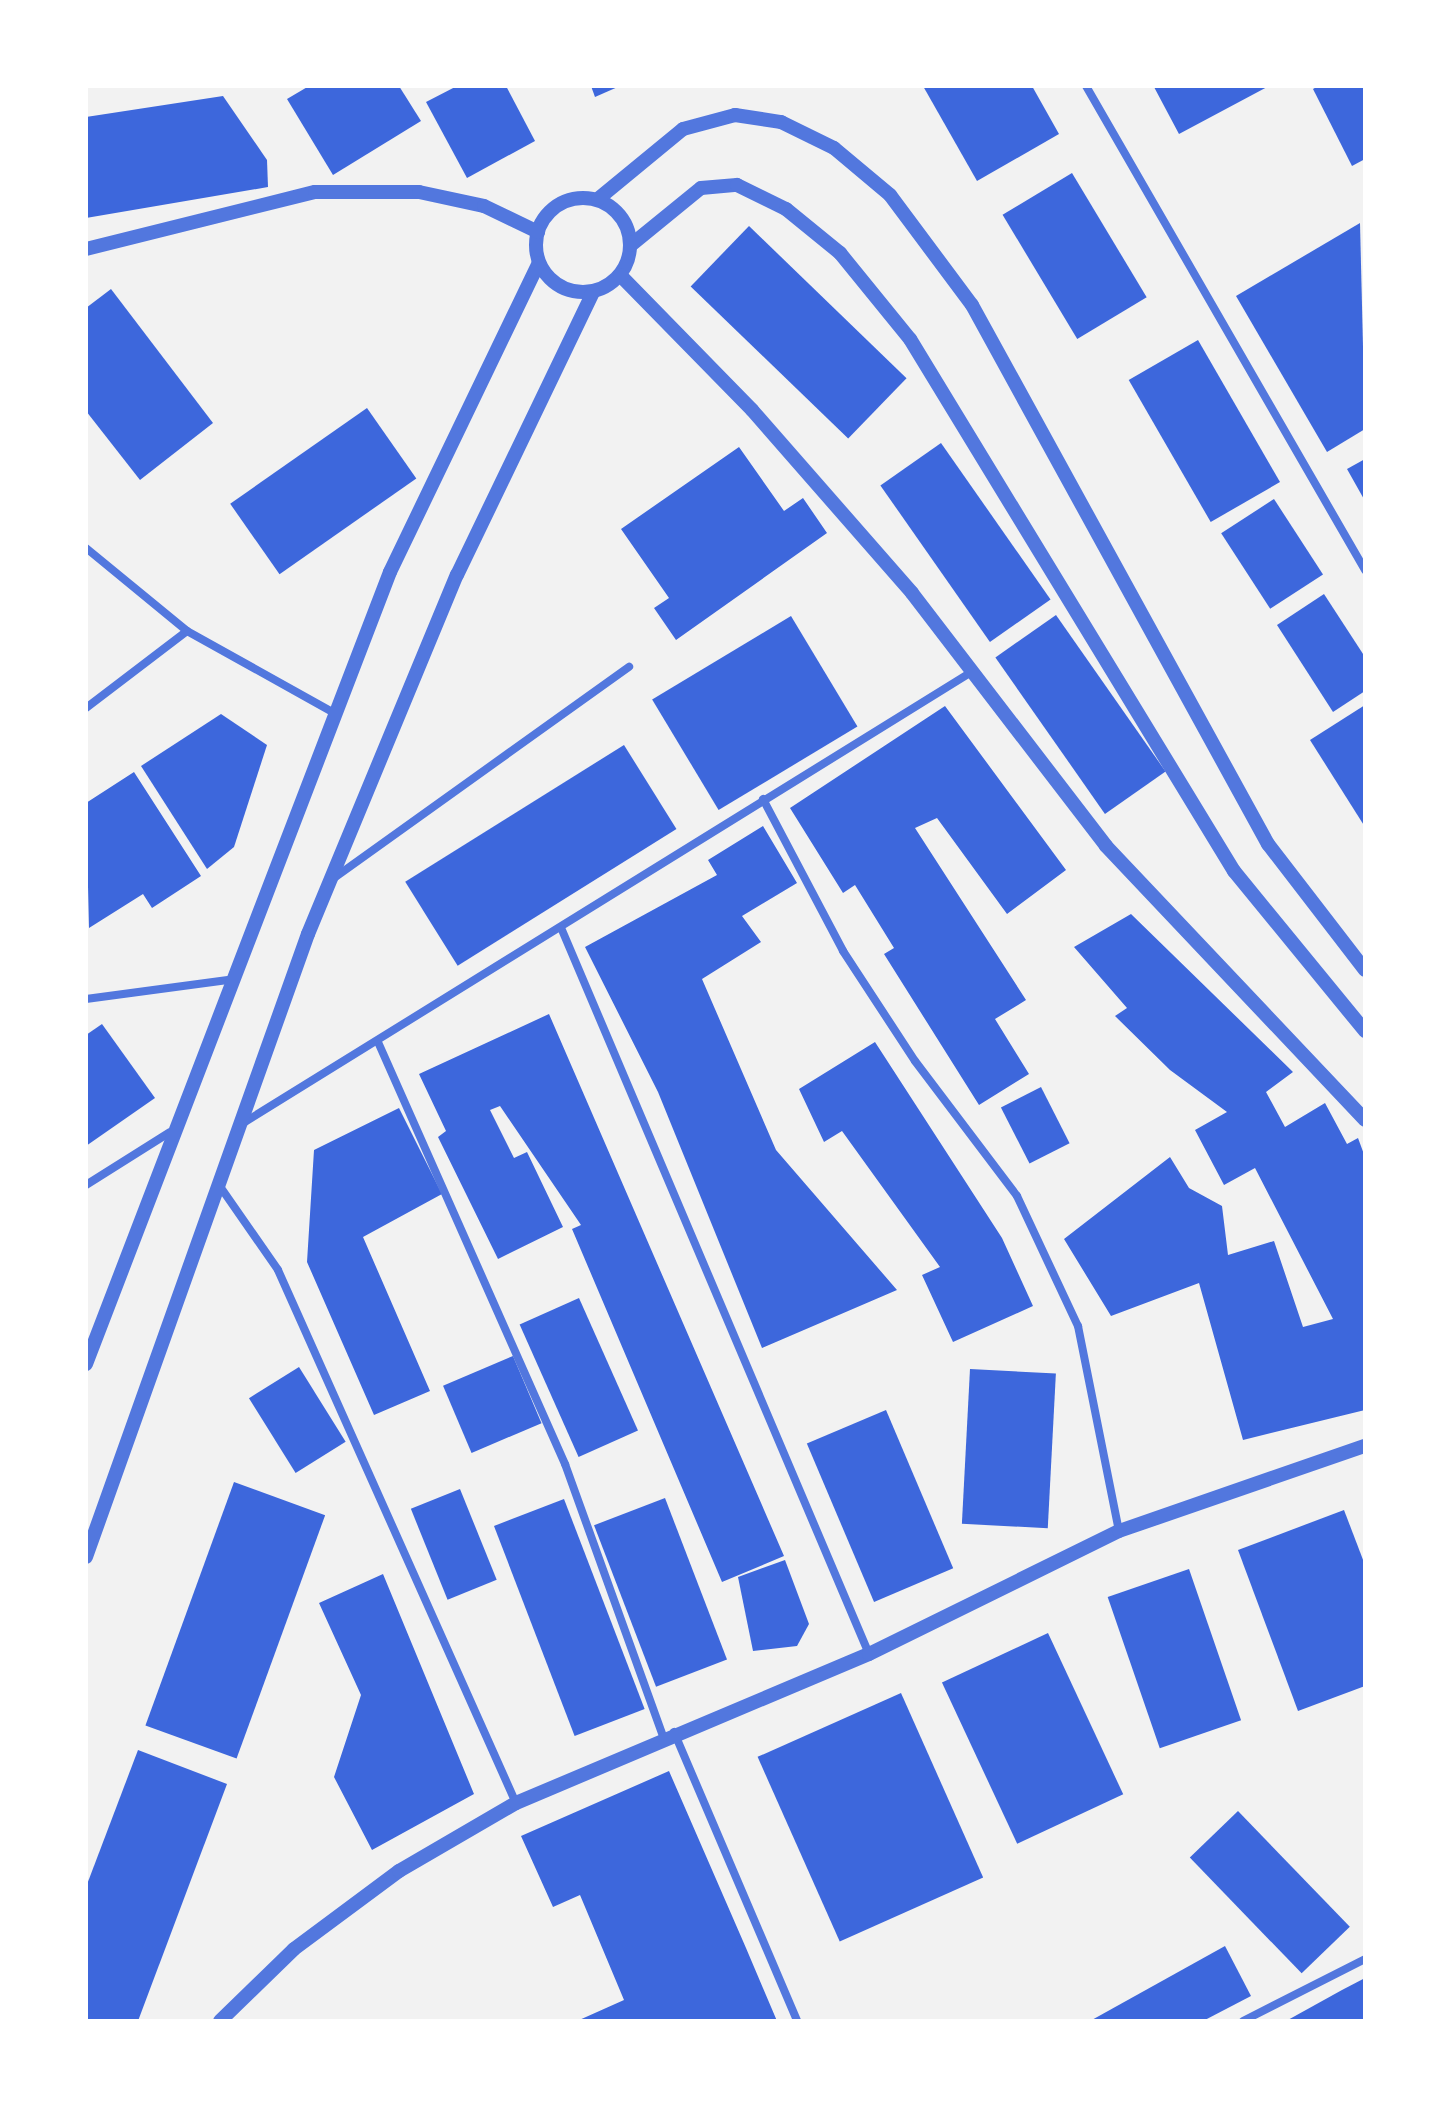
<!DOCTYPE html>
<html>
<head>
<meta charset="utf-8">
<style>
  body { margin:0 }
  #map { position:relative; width:1451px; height:2107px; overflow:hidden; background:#f2f2f2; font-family:Karla,sans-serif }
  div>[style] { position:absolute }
  .building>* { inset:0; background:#3d67dc; transform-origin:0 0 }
  .minor>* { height:8px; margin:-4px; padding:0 4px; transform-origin:4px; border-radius:4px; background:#5277de }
  .tertiary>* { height:14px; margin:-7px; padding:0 7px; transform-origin:7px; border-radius:7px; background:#5277de }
  .tertiary>.ring { margin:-7px; padding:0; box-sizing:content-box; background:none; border:14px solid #5277de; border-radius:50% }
  span { translate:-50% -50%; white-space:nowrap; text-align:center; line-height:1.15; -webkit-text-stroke:6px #fff; paint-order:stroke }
  .frame { position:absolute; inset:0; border:88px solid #fff; pointer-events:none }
</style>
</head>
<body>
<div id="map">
  <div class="building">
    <i style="clip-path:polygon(309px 86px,399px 86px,421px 121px,333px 175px,287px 99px)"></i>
    <i style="clip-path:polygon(457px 86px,506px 86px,535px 141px,467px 178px,426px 102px)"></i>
    <i style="clip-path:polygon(591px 86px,620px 86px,595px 97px)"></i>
    <i style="clip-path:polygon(923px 86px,1032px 86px,1059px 134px,977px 181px)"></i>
    <i style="clip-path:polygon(1269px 86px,1179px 134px,1154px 87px,1156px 86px)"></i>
    <i style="clip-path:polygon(1318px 86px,1365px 86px,1365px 159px,1352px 166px,1313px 89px)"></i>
    <i style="clip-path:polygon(223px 96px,267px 160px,268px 187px,86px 218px,86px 117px)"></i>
    <i style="left:1072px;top:173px;width:145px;height:81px;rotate:59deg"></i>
    <i style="clip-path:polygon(1360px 223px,1365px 429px,1327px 452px,1236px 296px)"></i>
    <i style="left:749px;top:226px;width:219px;height:84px;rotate:44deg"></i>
    <i style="clip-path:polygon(111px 289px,213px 423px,140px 480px,86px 411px,86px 308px)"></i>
    <i style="left:1198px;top:340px;width:164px;height:80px;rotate:60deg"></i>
    <i style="left:367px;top:408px;width:86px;height:167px;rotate:55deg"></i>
    <i style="left:941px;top:443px;width:191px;height:74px;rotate:55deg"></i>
    <i style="clip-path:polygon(739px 447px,784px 511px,803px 498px,827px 533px,676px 640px,654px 608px,669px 598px,621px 529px)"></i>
    <i style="clip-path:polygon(1365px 459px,1365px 501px,1347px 469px)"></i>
    <i style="left:1274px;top:499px;width:90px;height:63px;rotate:57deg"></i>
    <i style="clip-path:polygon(1324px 594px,1365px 657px,1365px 691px,1333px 712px,1277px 625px)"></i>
    <i style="left:1056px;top:615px;width:191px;height:74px;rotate:55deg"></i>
    <i style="left:791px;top:616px;width:129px;height:162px;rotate:59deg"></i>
    <i style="clip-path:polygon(1365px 705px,1365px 827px,1310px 740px)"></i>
    <i style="clip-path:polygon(945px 706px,1066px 870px,1007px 914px,937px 818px,915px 828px,1026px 1000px,995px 1019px,1029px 1074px,979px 1105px,884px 954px,894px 948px,855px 885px,843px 893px,790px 808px)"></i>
    <i style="clip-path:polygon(221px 714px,267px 745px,234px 847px,207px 869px,141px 766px)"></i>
    <i style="left:624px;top:745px;width:99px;height:258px;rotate:58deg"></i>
    <i style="clip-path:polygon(134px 772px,201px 876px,152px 908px,143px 894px,89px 928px,86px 803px)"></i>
    <i style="clip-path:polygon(763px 826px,797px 883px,742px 916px,761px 942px,702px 979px,776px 1150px,897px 1290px,762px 1348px,658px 1092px,585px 947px,717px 875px,708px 860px)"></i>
    <i style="clip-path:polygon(1131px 914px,1293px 1072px,1266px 1092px,1285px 1127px,1325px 1103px,1347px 1144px,1358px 1138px,1365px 1157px,1365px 1410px,1243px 1440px,1199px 1283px,1111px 1316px,1064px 1239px,1170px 1157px,1189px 1188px,1222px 1206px,1228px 1255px,1274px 1241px,1303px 1327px,1333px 1319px,1255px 1168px,1224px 1185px,1195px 1130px,1227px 1112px,1170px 1070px,1115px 1016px,1127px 1008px,1074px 947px)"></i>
    <i style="clip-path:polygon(549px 1014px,784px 1556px,722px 1582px,572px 1229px,581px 1225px,500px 1106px,490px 1110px,514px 1158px,527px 1152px,563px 1227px,498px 1259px,438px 1137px,446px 1131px,419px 1074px)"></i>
    <i style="clip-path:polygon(102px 1024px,155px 1098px,86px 1146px,86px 1035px)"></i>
    <i style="clip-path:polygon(875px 1042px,1002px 1238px,1033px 1306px,953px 1342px,922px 1275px,940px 1267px,842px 1131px,824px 1142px,799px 1089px)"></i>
    <i style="left:1041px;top:1087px;width:63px;height:45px;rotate:63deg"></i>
    <i style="clip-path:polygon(399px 1108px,442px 1194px,363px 1237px,430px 1391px,374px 1415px,307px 1262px,314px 1150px)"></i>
    <i style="left:579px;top:1298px;width:145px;height:65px;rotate:66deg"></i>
    <i style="left:513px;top:1356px;width:73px;height:76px;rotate:67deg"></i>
    <i style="left:299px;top:1367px;width:88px;height:59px;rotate:58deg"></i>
    <i style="left:970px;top:1369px;width:86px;height:155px;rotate:3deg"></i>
    <i style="left:886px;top:1410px;width:172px;height:86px;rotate:67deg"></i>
    <i style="left:234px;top:1482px;width:97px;height:259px;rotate:20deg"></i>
    <i style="left:460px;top:1489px;width:98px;height:53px;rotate:68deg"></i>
    <i style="left:665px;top:1498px;width:173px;height:76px;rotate:69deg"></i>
    <i style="left:564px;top:1499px;width:225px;height:75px;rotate:69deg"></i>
    <i style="clip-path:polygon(1344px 1510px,1365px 1565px,1365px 1686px,1298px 1711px,1238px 1550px)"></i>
    <i style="clip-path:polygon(785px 1560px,809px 1624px,797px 1646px,753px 1651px,738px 1577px)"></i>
    <i style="left:1189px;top:1569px;width:160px;height:86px;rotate:71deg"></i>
    <i style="clip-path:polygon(383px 1574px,474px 1794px,372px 1850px,334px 1777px,361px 1695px,319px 1603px)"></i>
    <i style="left:1048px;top:1633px;width:178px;height:117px;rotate:65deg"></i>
    <i style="left:901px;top:1693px;width:202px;height:157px;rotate:66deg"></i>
    <i style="clip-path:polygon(138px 1750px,227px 1784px,138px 2021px,86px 2021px,86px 1887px)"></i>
    <i style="clip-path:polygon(669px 1771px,746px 1948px,777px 2021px,577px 2021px,624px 2000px,580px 1895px,553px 1907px,521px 1836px)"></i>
    <i style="left:1238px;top:1811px;width:161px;height:67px;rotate:46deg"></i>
    <i style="clip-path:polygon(1225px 1946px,1251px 1996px,1203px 2021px,1090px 2021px)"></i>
    <i style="clip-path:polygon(1365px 1978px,1365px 2021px,1286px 2021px,1342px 1990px)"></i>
  </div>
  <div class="minor">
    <i style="left:1086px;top:86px;width:559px;rotate:60.04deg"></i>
    <i style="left:86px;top:548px;width:131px;rotate:39.4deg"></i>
    <i style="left:187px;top:631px;width:171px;rotate:29.1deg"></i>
    <i style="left:86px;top:708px;width:127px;rotate:-37.3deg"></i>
    <i style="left:763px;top:799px;width:172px;rotate:62.2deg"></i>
    <i style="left:843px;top:951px;width:131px;rotate:56.8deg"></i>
    <i style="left:915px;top:1061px;width:169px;rotate:52.9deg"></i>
    <i style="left:1017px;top:1196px;width:144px;rotate:64.9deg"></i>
    <i style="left:1078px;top:1326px;width:209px;rotate:78.7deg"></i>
    <i style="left:334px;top:878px;width:363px;rotate:-35.6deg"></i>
    <i style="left:562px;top:930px;width:786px;rotate:67.02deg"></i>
    <i style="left:86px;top:999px;width:143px;rotate:-7.6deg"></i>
    <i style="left:378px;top:1042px;width:462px;rotate:66.1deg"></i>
    <i style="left:565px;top:1464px;width:289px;rotate:70.2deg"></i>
    <i style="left:240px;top:1125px;width:862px;rotate:-31.77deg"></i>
    <i style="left:86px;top:1185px;width:99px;rotate:-32.2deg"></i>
    <i style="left:219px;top:1185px;width:103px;rotate:55.2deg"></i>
    <i style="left:278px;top:1270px;width:584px;rotate:65.94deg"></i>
    <i style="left:674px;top:1732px;width:314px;rotate:66.9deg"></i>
    <i style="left:1243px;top:2021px;width:137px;rotate:-26.9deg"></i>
  </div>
  <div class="tertiary">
    <i class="ring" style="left:536px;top:198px;width:80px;height:80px"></i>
    <i style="left:598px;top:199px;width:110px;rotate:-39.5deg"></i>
    <i style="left:683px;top:129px;width:54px;rotate:-15.1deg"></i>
    <i style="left:735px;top:115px;width:47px;rotate:8.7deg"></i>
    <i style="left:781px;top:122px;width:59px;rotate:26.1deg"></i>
    <i style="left:834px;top:148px;width:73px;rotate:40deg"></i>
    <i style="left:890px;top:195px;width:137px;rotate:53.3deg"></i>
    <i style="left:972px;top:305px;width:615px;rotate:61.23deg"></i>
    <i style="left:1268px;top:844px;width:159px;rotate:52.4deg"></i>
    <i style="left:631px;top:245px;width:90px;rotate:-39.2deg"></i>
    <i style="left:701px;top:188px;width:36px;rotate:-5deg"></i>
    <i style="left:737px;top:185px;width:55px;rotate:26.1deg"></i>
    <i style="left:786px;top:209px;width:70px;rotate:39.2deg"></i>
    <i style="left:840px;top:253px;width:111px;rotate:50.9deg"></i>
    <i style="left:910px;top:339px;width:623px;rotate:58.66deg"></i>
    <i style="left:1234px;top:871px;width:207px;rotate:50.7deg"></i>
    <i style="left:86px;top:249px;width:236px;rotate:-14deg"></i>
    <i style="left:315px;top:192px;width:104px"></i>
    <i style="left:419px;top:192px;width:66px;rotate:12.2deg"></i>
    <i style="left:484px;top:206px;width:60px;rotate:25.7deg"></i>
    <i style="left:620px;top:275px;width:189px;rotate:45.6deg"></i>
    <i style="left:752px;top:410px;width:243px;rotate:48.8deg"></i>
    <i style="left:912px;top:593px;width:319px;rotate:52.5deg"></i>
    <i style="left:1106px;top:846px;width:377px;rotate:46.6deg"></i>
    <i style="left:86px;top:1364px;width:848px;rotate:-69deg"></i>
    <i style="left:390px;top:572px;width:343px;rotate:-64.3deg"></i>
    <i style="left:86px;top:1557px;width:661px;rotate:-70.39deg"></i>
    <i style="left:308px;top:934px;width:389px;rotate:-67.5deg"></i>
    <i style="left:457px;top:575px;width:314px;rotate:-64.3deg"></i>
    <i style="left:220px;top:2021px;width:103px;rotate:-44.2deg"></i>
    <i style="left:294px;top:1949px;width:131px;rotate:-36.6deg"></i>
    <i style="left:399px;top:1871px;width:135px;rotate:-30.2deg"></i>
    <i style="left:516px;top:1803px;width:383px;rotate:-22.9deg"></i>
    <i style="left:869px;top:1654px;width:279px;rotate:-26.2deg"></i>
    <i style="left:1119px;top:1531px;width:260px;rotate:-19.1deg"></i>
  </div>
  <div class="frame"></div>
</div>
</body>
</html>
